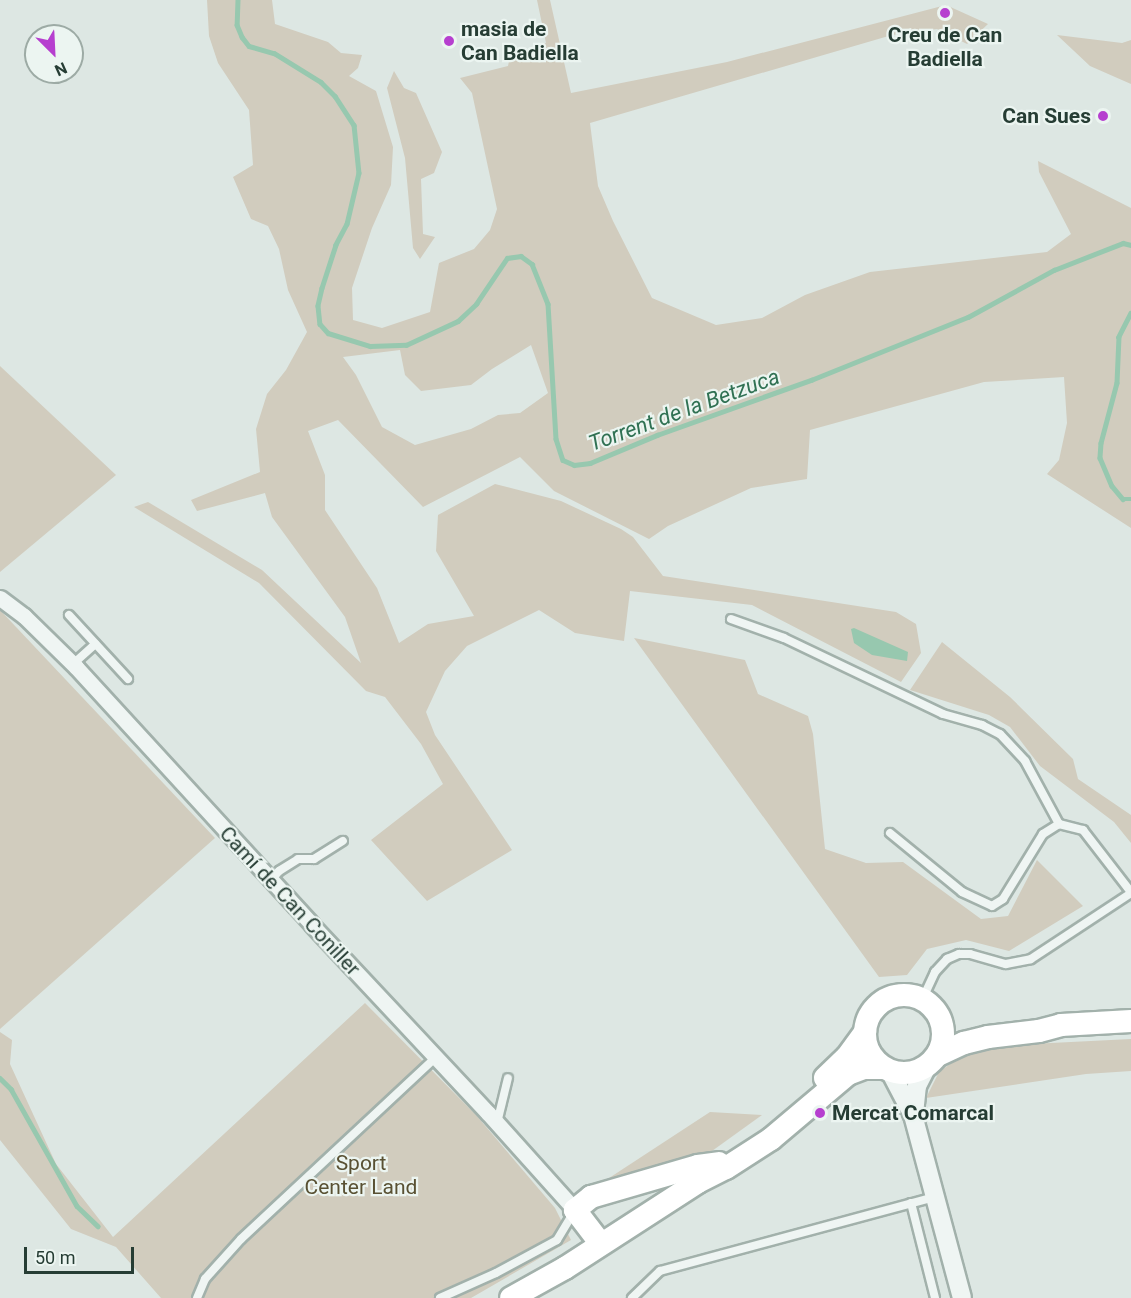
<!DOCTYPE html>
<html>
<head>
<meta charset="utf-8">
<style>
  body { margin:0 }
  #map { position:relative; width:1131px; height:1298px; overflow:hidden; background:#dde7e3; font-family:Roboto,sans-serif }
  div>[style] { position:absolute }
  .green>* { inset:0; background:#d1ccbe }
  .water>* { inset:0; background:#97c8af }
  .stream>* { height:4.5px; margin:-2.25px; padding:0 2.25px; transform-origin:2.25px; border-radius:2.25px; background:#97c8af }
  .roads { filter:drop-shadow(2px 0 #a2b1ab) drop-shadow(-2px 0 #a2b1ab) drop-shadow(0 2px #a2b1ab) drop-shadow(0 -2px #a2b1ab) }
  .service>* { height:8px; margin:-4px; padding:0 4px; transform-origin:4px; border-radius:4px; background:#eff5f3 }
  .minor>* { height:15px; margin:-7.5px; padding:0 7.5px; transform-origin:7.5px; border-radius:7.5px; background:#eff5f3 }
  .tertiary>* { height:18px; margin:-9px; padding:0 9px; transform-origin:9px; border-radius:9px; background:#eff5f3 }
  .primary>* { height:22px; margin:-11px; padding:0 11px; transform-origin:11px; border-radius:11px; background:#fff }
  .primary>.ring { margin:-11px; padding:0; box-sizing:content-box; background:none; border:22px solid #fff; border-radius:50% }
  .dots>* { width:16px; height:16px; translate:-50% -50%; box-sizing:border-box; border:3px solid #ecf5f1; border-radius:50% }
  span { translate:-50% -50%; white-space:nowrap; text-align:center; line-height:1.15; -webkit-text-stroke:4.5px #ecf5f1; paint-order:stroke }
  .poi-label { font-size:21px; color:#263d34; font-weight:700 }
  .left { translate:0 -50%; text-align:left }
  .right { translate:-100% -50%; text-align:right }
  .street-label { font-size:21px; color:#263d34 }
  .park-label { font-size:21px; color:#595133 }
  .water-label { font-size:22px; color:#307153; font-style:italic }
  .north { position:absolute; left:24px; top:24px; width:60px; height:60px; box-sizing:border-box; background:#ecf5f1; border:2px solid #9daba5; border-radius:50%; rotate:156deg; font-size:16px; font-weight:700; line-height:24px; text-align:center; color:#263d34 }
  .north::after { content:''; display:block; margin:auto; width:21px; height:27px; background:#b63fcf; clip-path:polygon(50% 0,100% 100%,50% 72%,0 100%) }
  .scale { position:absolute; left:24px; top:1247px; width:110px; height:27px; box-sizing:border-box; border:3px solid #263d34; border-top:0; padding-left:8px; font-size:18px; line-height:21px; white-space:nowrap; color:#263d34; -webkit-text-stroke:4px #ecf5f1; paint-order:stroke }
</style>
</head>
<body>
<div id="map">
  <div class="green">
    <i style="clip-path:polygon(evenodd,207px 0,272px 0,275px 24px,328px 42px,341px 53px,362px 55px,358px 68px,349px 76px,376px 91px,393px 147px,391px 185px,372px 228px,352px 288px,353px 320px,382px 328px,430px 312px,439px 263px,474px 249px,490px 230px,497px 209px,472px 93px,460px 78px,508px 66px,510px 56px,546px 43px,537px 0,550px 0,571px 93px,727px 62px,946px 5px,988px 24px,967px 44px,937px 29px,892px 35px,590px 123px,598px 186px,613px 221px,652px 298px,716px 325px,762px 318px,805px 295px,870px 272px,1047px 252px,1071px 234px,1039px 172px,1038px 161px,1131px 208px,1131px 528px,1047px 474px,1059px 460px,1067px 423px,1064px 377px,984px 382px,810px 430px,807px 479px,751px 488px,668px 526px,649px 539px,554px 491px,520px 457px,423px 507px,338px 420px,308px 431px,325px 475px,325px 510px,377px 588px,399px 643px,428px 624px,474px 616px,436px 551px,438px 515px,495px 484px,561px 501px,621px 529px,633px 537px,663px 576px,896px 612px,916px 624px,921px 653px,901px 682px,752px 605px,630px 591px,624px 641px,575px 633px,539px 610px,467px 646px,445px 671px,426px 712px,435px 735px,512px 850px,427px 901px,371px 840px,443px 784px,421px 744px,385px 697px,366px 691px,259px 583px,134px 507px,148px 502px,262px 570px,361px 663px,345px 617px,272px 517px,265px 493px,197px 511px,191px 500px,260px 472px,256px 429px,267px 394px,286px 370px,307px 332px,288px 290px,279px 249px,268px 226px,251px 219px,233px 177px,253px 165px,249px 110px,218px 63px,209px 36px,207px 0,531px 345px,548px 393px,520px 413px,498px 415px,471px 429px,415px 445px,382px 427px,356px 375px,343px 357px,400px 350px,405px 375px,421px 391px,471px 385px,492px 369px,531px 345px)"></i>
    <i style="clip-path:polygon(1057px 35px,1122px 43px,1131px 40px,1131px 84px,1090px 66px)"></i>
    <i style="clip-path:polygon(394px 71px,404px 88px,416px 93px,442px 152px,434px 173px,421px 179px,423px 234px,435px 237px,420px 259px,413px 248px,405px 158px,387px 88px)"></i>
    <i style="clip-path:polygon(0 366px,116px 475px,0 572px)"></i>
    <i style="clip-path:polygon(0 610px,215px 838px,0 1029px)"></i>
    <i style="clip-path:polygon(634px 638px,745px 660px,758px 694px,808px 716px,813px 734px,825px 849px,866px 863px,903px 862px,981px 919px,1008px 916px,1037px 860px,1083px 906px,1009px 951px,966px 940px,927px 949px,907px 975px,879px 977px)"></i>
    <i style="clip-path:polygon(942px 642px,1010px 697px,1073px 759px,1078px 779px,1131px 815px,1131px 843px,1114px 822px,1040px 766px,1010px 727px,989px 715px,910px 690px)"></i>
    <i style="clip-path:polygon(365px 1003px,476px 1115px,555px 1208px,571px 1240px,471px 1298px,161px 1298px,116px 1247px,71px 1229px,0 1140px,0 1032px,12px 1040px,10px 1064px,56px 1164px,113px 1237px)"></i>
    <i style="clip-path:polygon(1131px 1039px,1131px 1071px,1086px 1074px,926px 1098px,939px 1072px,958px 1058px,1010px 1045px)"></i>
    <i style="clip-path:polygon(710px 1112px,762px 1115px,712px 1151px,603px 1182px)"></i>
  </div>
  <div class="water">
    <i style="clip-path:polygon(854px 628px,908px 652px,907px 661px,872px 655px,854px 643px,851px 629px)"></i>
  </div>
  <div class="stream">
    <i style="left:238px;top:0;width:25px;rotate:92deg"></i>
    <i style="left:237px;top:25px;width:13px;rotate:67deg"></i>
    <i style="left:242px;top:37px;width:11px;rotate:52deg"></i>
    <i style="left:249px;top:46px;width:26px;rotate:16deg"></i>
    <i style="left:274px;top:53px;width:55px;rotate:31.7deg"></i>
    <i style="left:321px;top:82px;width:20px;rotate:45deg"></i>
    <i style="left:335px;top:96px;width:35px;rotate:57deg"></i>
    <i style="left:354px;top:125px;width:48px;rotate:84.1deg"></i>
    <i style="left:359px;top:173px;width:52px;rotate:103.2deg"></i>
    <i style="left:347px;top:224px;width:24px;rotate:118deg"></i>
    <i style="left:336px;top:245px;width:45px;rotate:108deg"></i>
    <i style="left:322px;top:288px;width:18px;rotate:103deg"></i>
    <i style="left:318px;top:306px;width:18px;rotate:84deg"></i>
    <i style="left:320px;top:324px;width:12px;rotate:48deg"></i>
    <i style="left:328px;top:333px;width:44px;rotate:17.2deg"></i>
    <i style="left:370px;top:346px;width:36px;rotate:-2deg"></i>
    <i style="left:406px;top:345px;width:57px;rotate:-24.8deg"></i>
    <i style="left:458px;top:321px;width:25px;rotate:-43deg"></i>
    <i style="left:476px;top:304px;width:55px;rotate:-56deg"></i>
    <i style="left:507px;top:258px;width:14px;rotate:-8deg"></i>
    <i style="left:521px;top:256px;width:14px;rotate:36deg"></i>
    <i style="left:532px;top:264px;width:43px;rotate:68.2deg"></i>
    <i style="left:548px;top:304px;width:135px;rotate:86.6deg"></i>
    <i style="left:556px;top:439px;width:22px;rotate:72deg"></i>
    <i style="left:563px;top:460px;width:12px;rotate:24deg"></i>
    <i style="left:574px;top:465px;width:16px;rotate:-7deg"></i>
    <i style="left:590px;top:463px;width:73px;rotate:-22.7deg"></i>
    <i style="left:657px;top:435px;width:164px;rotate:-19.7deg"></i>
    <i style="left:811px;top:380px;width:169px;rotate:-21.9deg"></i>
    <i style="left:968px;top:317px;width:98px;rotate:-28.7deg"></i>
    <i style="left:1054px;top:270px;width:74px;rotate:-21.4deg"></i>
    <i style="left:1123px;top:243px;width:8px;rotate:14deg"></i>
    <i style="left:1131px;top:313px;width:27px;rotate:117deg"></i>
    <i style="left:1119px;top:337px;width:46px;rotate:92.5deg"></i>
    <i style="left:1117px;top:383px;width:62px;rotate:104.9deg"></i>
    <i style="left:1101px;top:443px;width:15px;rotate:94deg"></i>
    <i style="left:1100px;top:458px;width:30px;rotate:67deg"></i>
    <i style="left:1112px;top:486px;width:17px;rotate:50deg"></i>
    <i style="left:1123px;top:499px;width:8px"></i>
    <i style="left:0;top:1078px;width:16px;rotate:45deg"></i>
    <i style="left:11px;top:1089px;width:134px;rotate:60.6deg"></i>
    <i style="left:77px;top:1206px;width:29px;rotate:44deg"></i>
  </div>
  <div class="roads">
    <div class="service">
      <i style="left:69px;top:615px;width:87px;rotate:47.3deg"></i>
      <i style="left:731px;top:619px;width:56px;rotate:19.7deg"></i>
      <i style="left:784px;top:638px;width:176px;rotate:25.5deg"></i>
      <i style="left:943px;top:714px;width:41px;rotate:15.8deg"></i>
      <i style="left:982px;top:725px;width:20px;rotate:27deg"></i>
      <i style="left:1000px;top:734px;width:37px;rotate:47deg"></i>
      <i style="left:1025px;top:761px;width:72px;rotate:61.6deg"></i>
      <i style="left:73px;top:664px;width:30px;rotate:-42deg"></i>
      <i style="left:890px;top:833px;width:93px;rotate:39.3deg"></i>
      <i style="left:962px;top:892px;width:33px;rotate:25deg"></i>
      <i style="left:992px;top:906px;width:13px;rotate:-32deg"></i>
      <i style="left:1003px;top:899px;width:76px;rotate:-58.4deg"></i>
      <i style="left:1043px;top:834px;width:19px;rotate:-32deg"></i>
      <i style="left:1059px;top:824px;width:25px;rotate:14deg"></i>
      <i style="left:1083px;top:830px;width:78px;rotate:52.3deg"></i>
      <i style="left:271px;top:880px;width:12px;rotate:-48deg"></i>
      <i style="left:279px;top:871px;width:22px;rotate:-32deg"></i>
      <i style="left:298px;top:859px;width:16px"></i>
      <i style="left:314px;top:859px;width:34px;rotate:-32deg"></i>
      <i style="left:922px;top:1000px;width:31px;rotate:-65deg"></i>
      <i style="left:935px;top:972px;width:18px;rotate:-47deg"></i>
      <i style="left:947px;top:959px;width:13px;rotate:-23deg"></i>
      <i style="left:959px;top:954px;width:11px"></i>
      <i style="left:970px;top:954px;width:37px;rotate:16deg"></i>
      <i style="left:1006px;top:964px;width:25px;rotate:-11deg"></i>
      <i style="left:1031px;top:959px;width:120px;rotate:-33.4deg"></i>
      <i style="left:497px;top:1123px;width:46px;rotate:-76.3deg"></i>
      <i style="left:911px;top:1203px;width:98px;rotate:75.8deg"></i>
      <i style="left:197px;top:1298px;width:21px;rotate:-67deg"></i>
      <i style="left:205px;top:1279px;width:54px;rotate:-48deg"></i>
      <i style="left:241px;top:1239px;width:267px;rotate:-43deg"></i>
      <i style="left:440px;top:1298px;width:61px;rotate:-24.1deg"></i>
      <i style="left:496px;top:1273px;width:69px;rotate:-28.4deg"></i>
      <i style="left:557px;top:1240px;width:33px;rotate:-59deg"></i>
      <i style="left:632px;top:1298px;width:39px;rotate:-44deg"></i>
      <i style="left:660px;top:1271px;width:284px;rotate:-15.1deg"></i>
    </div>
    <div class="minor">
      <i style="left:0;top:598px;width:30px;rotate:37deg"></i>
      <i style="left:24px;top:616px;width:73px;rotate:44.4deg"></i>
      <i style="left:76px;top:667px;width:350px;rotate:47.5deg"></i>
      <i style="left:312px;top:925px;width:258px;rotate:46.9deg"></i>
      <i style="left:488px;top:1113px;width:130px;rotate:48.1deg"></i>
    </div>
    <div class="tertiary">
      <i style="left:890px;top:1071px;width:50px;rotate:62.4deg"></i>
      <i style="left:913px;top:1115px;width:189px;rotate:75deg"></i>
      <i style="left:914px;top:1114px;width:28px;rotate:-84deg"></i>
      <i style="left:917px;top:1086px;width:22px;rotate:-63deg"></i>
    </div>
    <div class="primary">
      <i class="ring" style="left:865px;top:995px;width:56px;height:56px"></i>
      <i style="left:938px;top:1055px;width:29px;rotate:-25deg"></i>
      <i style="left:964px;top:1043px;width:25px;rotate:-14deg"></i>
      <i style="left:988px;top:1037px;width:51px;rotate:-6.7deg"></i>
      <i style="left:1039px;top:1031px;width:23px;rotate:-15deg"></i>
      <i style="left:1061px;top:1025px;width:70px;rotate:-3.3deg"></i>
      <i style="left:825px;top:1078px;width:30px;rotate:-44deg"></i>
      <i style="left:847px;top:1057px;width:31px;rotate:-54deg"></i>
      <i style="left:601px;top:1244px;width:43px;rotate:-127.4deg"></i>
      <i style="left:575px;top:1210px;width:21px;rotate:-39deg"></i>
      <i style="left:591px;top:1197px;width:111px;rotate:-16.2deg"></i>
      <i style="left:698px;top:1166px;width:21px;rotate:-8deg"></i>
      <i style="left:511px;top:1298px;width:62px;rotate:-29.1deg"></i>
      <i style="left:565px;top:1268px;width:158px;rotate:-32.9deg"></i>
      <i style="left:698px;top:1182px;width:31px;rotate:-27deg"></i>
      <i style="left:726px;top:1168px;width:54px;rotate:-32.8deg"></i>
      <i style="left:771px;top:1139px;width:101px;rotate:-40.2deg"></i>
      <i style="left:848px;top:1074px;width:17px;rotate:-21deg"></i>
      <i style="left:864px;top:1068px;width:19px"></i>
    </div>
  </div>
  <div class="dots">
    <i style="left:945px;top:13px;background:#b63fcf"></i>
    <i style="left:449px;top:41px;background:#b63fcf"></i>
    <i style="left:1103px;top:116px;background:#b63fcf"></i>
    <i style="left:820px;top:1113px;background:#b63fcf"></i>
  </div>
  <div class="poi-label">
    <span class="left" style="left:461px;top:41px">masia de<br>Can Badiella</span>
    <span style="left:945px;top:47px">Creu de Can<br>Badiella</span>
    <span class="right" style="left:1091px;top:116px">Can Sues</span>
    <span class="left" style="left:832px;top:1113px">Mercat Comarcal</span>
  </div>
  <div class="street-label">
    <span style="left:290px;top:901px;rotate:47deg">Camí de Can Coniller</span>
  </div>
  <div class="park-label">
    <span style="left:361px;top:1175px">Sport<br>Center Land</span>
  </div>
  <div class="water-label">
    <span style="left:684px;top:410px;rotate:-20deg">Torrent de la Betzuca</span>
  </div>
  <div class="north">N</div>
  <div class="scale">50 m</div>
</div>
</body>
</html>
